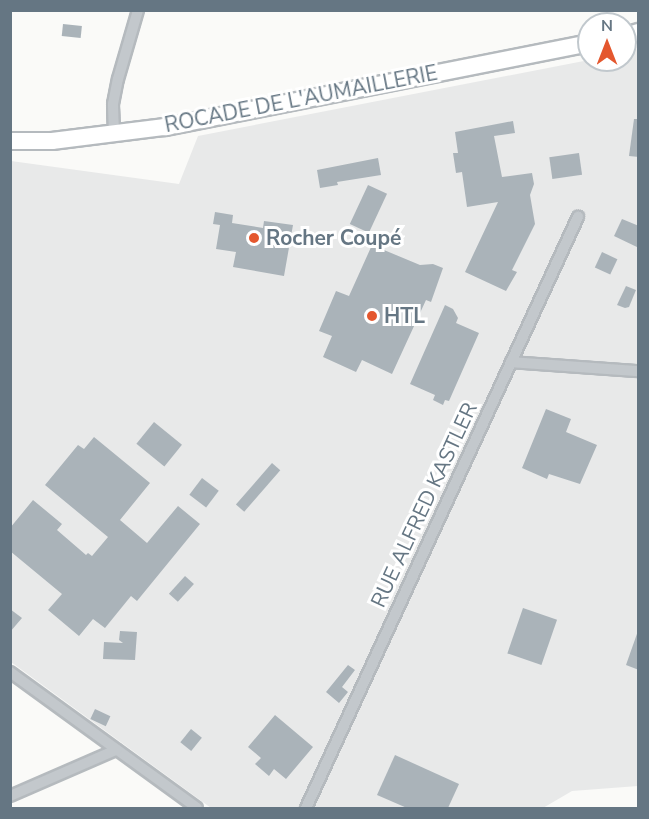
<!DOCTYPE html>
<html>
<head>
<meta charset="utf-8">
<style>
  body { margin:0 }
  #map { position:relative; width:649px; height:819px; overflow:hidden; background:#fafaf8; font-family:"Nunito Sans",sans-serif }
  div>[style] { position:absolute }
  .built>* { inset:0; background:#e8e9e9 }
  .building>* { inset:0; background:#aab3b9; transform-origin:0 0 }
  .roads { filter:drop-shadow(2px 0 #b5babe) drop-shadow(-2px 0 #b5babe) drop-shadow(0 2px #b5babe) drop-shadow(0 -2px #b5babe) }
  .minor>* { height:10px; margin:-5px; padding:0 5px; transform-origin:5px; border-radius:5px; background:#c3c8cc }
  .primary>* { height:16px; margin:-8px; padding:0 8px; transform-origin:8px; border-radius:8px; background:#fff }
  .dots>* { width:16px; height:16px; translate:-50% -50%; box-sizing:border-box; border:3px solid #fff; border-radius:50% }
  span { translate:-50% -50%; white-space:nowrap; text-align:center; line-height:1.15; -webkit-text-stroke:6px #fff; paint-order:stroke }
  .street-label { font-size:21px; color:#657683 }
  .poi-label { font-size:21px; color:#657683; font-weight:700 }
  .left { translate:0 -50%; text-align:left }
  .frame { position:absolute; inset:0; border:12px solid #657683; pointer-events:none }
  .north { position:absolute; left:577px; top:12px; width:60px; height:60px; box-sizing:border-box; background:#fff; border:2px solid #c1c8cd; border-radius:50%; rotate:0deg; font-size:16px; font-weight:700; line-height:24px; text-align:center; color:#657683 }
  .north::after { content:''; display:block; margin:auto; width:21px; height:27px; background:#e4572e; clip-path:polygon(50% 0,100% 100%,50% 72%,0 100%) }
</style>
</head>
<body>
<div id="map">
  <div class="built">
    <i style="clip-path:polygon(638px 49px,638px 786px,572px 791px,543px 808px,211px 808px,11px 662px,11px 161px,179px 184px,198px 136px,589px 60px,625px 60px,625px 52px)"></i>
  </div>
  <div class="building">
    <i style="left:63px;top:24px;width:19px;height:12px;rotate:6deg"></i>
    <i style="clip-path:polygon(634px 119px,639px 119px,639px 157px,629px 156px)"></i>
    <i style="clip-path:polygon(513px 121px,515px 133px,494px 136px,502px 177px,532px 173px,534px 184px,530px 195px,535px 224px,512px 270px,517px 272px,506px 291px,465px 272px,498px 202px,467px 207px,462px 172px,456px 173px,453px 153px,458px 153px,455px 132px)"></i>
    <i style="left:579px;top:153px;width:22px;height:30px;rotate:82deg"></i>
    <i style="clip-path:polygon(378px 158px,381px 175px,337px 182px,338px 185px,320px 188px,317px 170px)"></i>
    <i style="left:368px;top:185px;width:21px;height:43px;rotate:25deg"></i>
    <i style="clip-path:polygon(215px 212px,233px 215px,232px 223px,263px 228px,264px 221px,293px 225px,284px 276px,233px 267px,236px 252px,216px 249px,220px 225px,213px 224px)"></i>
    <i style="clip-path:polygon(622px 219px,639px 226px,639px 248px,614px 236px)"></i>
    <i style="clip-path:polygon(372px 245px,420px 265px,433px 264px,443px 268px,431px 302px,426px 300px,392px 374px,362px 360px,356px 372px,323px 357px,332px 336px,319px 331px,336px 291px,349px 296px)"></i>
    <i style="left:602px;top:252px;width:17px;height:17px;rotate:25deg"></i>
    <i style="clip-path:polygon(626px 286px,636px 290px,629px 307px,625px 308px,617px 305px)"></i>
    <i style="clip-path:polygon(445px 305px,453px 309px,458px 318px,456px 323px,479px 333px,449px 401px,445px 400px,443px 405px,433px 400px,435px 395px,410px 384px)"></i>
    <i style="clip-path:polygon(546px 409px,571px 419px,566px 432px,597px 445px,580px 484px,549px 474px,547px 479px,522px 468px)"></i>
    <i style="left:154px;top:422px;width:36px;height:28px;rotate:39deg"></i>
    <i style="clip-path:polygon(94px 437px,150px 483px,120px 520px,147px 543px,178px 506px,200px 524px,137px 601px,131px 596px,105px 628px,93px 619px,79px 636px,48px 610px,62px 594px,10px 551px,10px 528px,33px 500px,62px 524px,57px 530px,86px 555px,88px 553px,92px 556px,108px 537px,45px 485px,78px 445px,84px 449px)"></i>
    <i style="left:272px;top:463px;width:11px;height:55px;rotate:41deg"></i>
    <i style="left:202px;top:478px;width:21px;height:21px;rotate:37deg"></i>
    <i style="left:185px;top:576px;width:12px;height:24px;rotate:42deg"></i>
    <i style="left:523px;top:608px;width:36px;height:48px;rotate:19deg"></i>
    <i style="clip-path:polygon(10px 609px,22px 618px,10px 632px)"></i>
    <i style="clip-path:polygon(639px 628px,639px 670px,626px 665px)"></i>
    <i style="clip-path:polygon(120px 631px,137px 632px,135px 660px,103px 659px,104px 642px,123px 643px,119px 640px)"></i>
    <i style="clip-path:polygon(348px 665px,355px 670px,342px 687px,348px 692px,339px 703px,326px 692px)"></i>
    <i style="left:95px;top:709px;width:17px;height:11px;rotate:25deg"></i>
    <i style="clip-path:polygon(275px 715px,313px 747px,286px 779px,274px 769px,269px 776px,255px 764px,261px 758px,248px 747px)"></i>
    <i style="left:191px;top:729px;width:14px;height:17px;rotate:39deg"></i>
    <i style="clip-path:polygon(395px 755px,459px 784px,448px 808px,407px 808px,377px 795px)"></i>
  </div>
  <div class="roads">
    <div class="minor">
      <i style="left:114px;top:134px;width:30px;rotate:-92deg"></i>
      <i style="left:113px;top:104px;width:25px;rotate:-79deg"></i>
      <i style="left:118px;top:79px;width:72px;rotate:-73.8deg"></i>
      <i style="left:511px;top:362px;width:127px;rotate:4.1deg"></i>
      <i style="left:10px;top:672px;width:231px;rotate:36deg"></i>
      <i style="left:10px;top:796px;width:116px;rotate:-23.5deg"></i>
      <i style="left:306px;top:808px;width:651px;rotate:-65.29deg"></i>
    </div>
    <div class="primary">
      <i style="left:625px;top:36px;width:14px;rotate:-17deg"></i>
      <i style="left:10px;top:141px;width:42px"></i>
      <i style="left:52px;top:141px;width:114px;rotate:-7.1deg"></i>
      <i style="left:165px;top:127px;width:432px;rotate:-11.2deg"></i>
    </div>
  </div>
  <div class="dots">
    <i style="left:254px;top:238px;background:#e4572e"></i>
    <i style="left:372px;top:316px;background:#e4572e"></i>
  </div>
  <div class="street-label">
    <span style="left:301px;top:99px;rotate:-11deg">ROCADE DE L'AUMAILLERIE</span>
    <span style="left:424px;top:505px;rotate:-65deg">RUE ALFRED KASTLER</span>
  </div>
  <div class="poi-label">
    <span class="left" style="left:266px;top:238px">Rocher Coupé</span>
    <span class="left" style="left:384px;top:316px">HTL</span>
  </div>
  <div class="frame"></div>
  <div class="north">N</div>
</div>
</body>
</html>
